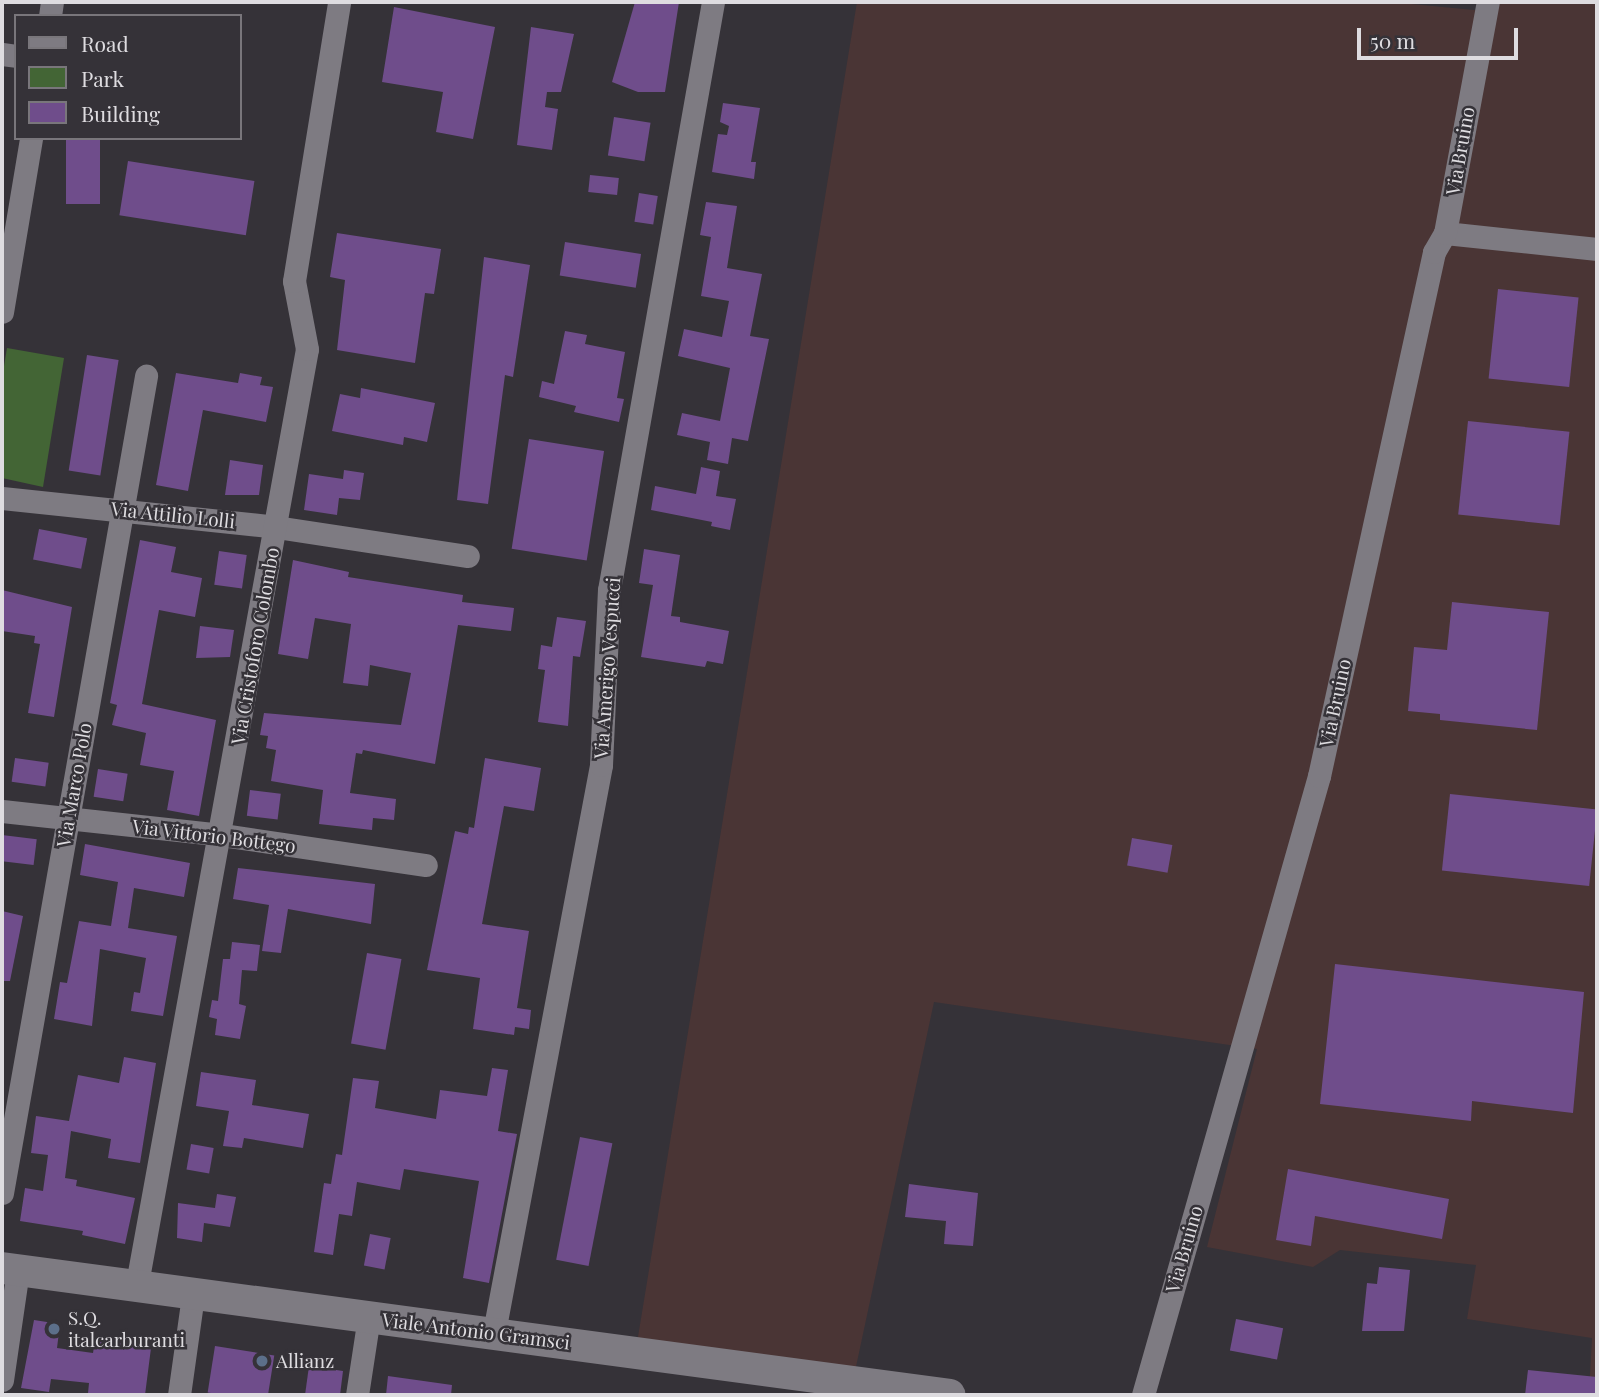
<!DOCTYPE html>
<html>
<head>
<meta charset="utf-8">
<style>
  body { margin:0 }
  #map { position:relative; width:1599px; height:1397px; overflow:hidden; background:#353238; font-family:"Playfair Display",serif }
  div>[style] { position:absolute }
  .industrial>* { inset:0; background:#4a3535 }
  .green>* { inset:0; background:#436535 }
  .building>* { inset:0; background:#6f4d8b; transform-origin:0 0 }
  .street>* { height:23px; margin:-11.5px; padding:0 11.5px; transform-origin:11.5px; border-radius:11.5px; background:#7e7b82 }
  .secondary>* { height:32px; margin:-16px; padding:0 16px; transform-origin:16px; border-radius:16px; background:#7e7b82 }
  .dots>* { width:19px; height:19px; translate:-50% -50%; box-sizing:border-box; border:4px solid #353238; border-radius:50% }
  span { translate:-50% -50%; white-space:nowrap; text-align:center; line-height:1.15; -webkit-text-stroke:5px #353238; paint-order:stroke }
  .street-label { font-size:19px; color:#dedce0 }
  .poi-label { font-size:19px; color:#dedce0 }
  .left { translate:0 -50%; text-align:left }
  .frame { position:absolute; inset:0; border:4px solid #dedce0; pointer-events:none }
  .legend { position:absolute; left:14px; top:14px; width:228px; height:126px; box-sizing:border-box; background:#353238; border:2px solid #79767b; margin:0; padding:9px 12px; list-style:none; font-size:21px; color:#dedce0 }
  .legend li { display:flex; align-items:center; gap:14px; height:35px }
  .legend b { width:35px; border:2px solid #79767b }
  .scale { position:absolute; left:1357px; top:28px; width:161px; height:32px; box-sizing:border-box; border:4px solid #dedce0; border-top:0; padding-left:9px; font-size:21px; line-height:24px; white-space:nowrap; color:#dedce0; -webkit-text-stroke:5px #353238; paint-order:stroke }
</style>
</head>
<body>
<div id="map">
  <div class="industrial">
    <i style="clip-path:polygon(857px 2px,1391px 2px,1484px 11px,1487px 2px,1597px 2px,1597px 1395px,1589px 1395px,1592px 1338px,1467px 1319px,1476px 1265px,1340px 1250px,1313px 1267px,1207px 1247px,1257px 1049px,934px 1002px,854px 1376px,637px 1343px)"></i>
  </div>
  <div class="green">
    <i style="clip-path:polygon(7px 348px,64px 358px,43px 487px,2px 478px,2px 378px)"></i>
  </div>
  <div class="building">
    <i style="clip-path:polygon(635px 2px,679px 2px,665px 92px,638px 92px,612px 82px)"></i>
    <i style="clip-path:polygon(394px 7px,495px 27px,473px 139px,436px 132px,443px 92px,382px 82px)"></i>
    <i style="clip-path:polygon(531px 27px,574px 34px,561px 92px,547px 92px,545px 107px,558px 109px,552px 150px,517px 145px)"></i>
    <i style="clip-path:polygon(723px 103px,760px 108px,751px 162px,756px 162px,754px 179px,712px 172px,718px 134px,727px 135px,729px 126px,720px 122px)"></i>
    <i style="left:614px;top:117px;width:37px;height:39px;rotate:9deg"></i>
    <i style="left:66px;top:138px;width:34px;height:66px"></i>
    <i style="left:128px;top:161px;width:128px;height:55px;rotate:9deg"></i>
    <i style="left:590px;top:175px;width:29px;height:17px;rotate:6deg"></i>
    <i style="left:639px;top:193px;width:19px;height:29px;rotate:9deg"></i>
    <i style="clip-path:polygon(706px 202px,737px 206px,727px 268px,762px 274px,750px 336px,769px 339px,748px 441px,732px 438px,728px 464px,707px 460px,710px 442px,677px 435px,682px 413px,720px 421px,730px 368px,678px 356px,684px 329px,722px 337px,729px 301px,701px 296px,711px 237px,700px 235px)"></i>
    <i style="clip-path:polygon(337px 233px,441px 249px,434px 294px,425px 293px,415px 363px,337px 350px,345px 280px,330px 277px)"></i>
    <i style="left:565px;top:242px;width:77px;height:34px;rotate:9deg"></i>
    <i style="clip-path:polygon(484px 257px,530px 265px,513px 377px,505px 375px,488px 504px,457px 500px)"></i>
    <i style="left:1498px;top:289px;width:81px;height:90px;rotate:6deg"></i>
    <i style="clip-path:polygon(565px 331px,587px 335px,585px 344px,625px 352px,617px 398px,624px 399px,619px 422px,574px 412px,576px 406px,539px 397px,542px 381px,554px 384px)"></i>
    <i style="left:87px;top:355px;width:32px;height:117px;rotate:9deg"></i>
    <i style="clip-path:polygon(176px 373px,238px 383px,240px 373px,262px 377px,260px 385px,273px 387px,266px 422px,203px 410px,188px 491px,156px 485px)"></i>
    <i style="clip-path:polygon(361px 388px,435px 403px,427px 442px,404px 437px,403px 445px,332px 431px,340px 394px,360px 398px)"></i>
    <i style="left:1468px;top:421px;width:102px;height:94px;rotate:6deg"></i>
    <i style="left:529px;top:439px;width:76px;height:111px;rotate:9deg"></i>
    <i style="clip-path:polygon(230px 460px,263px 465px,259px 495px,225px 495px)"></i>
    <i style="clip-path:polygon(701px 467px,720px 471px,716px 496px,736px 499px,730px 530px,711px 526px,712px 522px,651px 510px,655px 486px,696px 494px)"></i>
    <i style="clip-path:polygon(344px 470px,364px 473px,360px 500px,339px 498px,337px 515px,304px 510px,309px 474px,343px 479px)"></i>
    <i style="left:39px;top:529px;width:49px;height:31px;rotate:11deg"></i>
    <i style="clip-path:polygon(140px 540px,176px 547px,171px 572px,202px 578px,195px 617px,159px 610px,142px 704px,216px 720px,199px 816px,167px 810px,174px 771px,140px 765px,146px 733px,112px 725px,117px 705px,110px 703px)"></i>
    <i style="clip-path:polygon(644px 549px,680px 555px,671px 616px,680px 617px,680px 622px,729px 631px,723px 664px,707px 661px,705px 667px,641px 657px,653px 585px,639px 583px)"></i>
    <i style="left:219px;top:551px;width:28px;height:34px;rotate:8deg"></i>
    <i style="clip-path:polygon(293px 560px,349px 572px,348px 577px,463px 595px,462px 602px,514px 608px,511px 631px,458px 625px,435px 764px,363px 750px,362px 754px,356px 753px,350px 793px,396px 799px,394px 820px,373px 818px,372px 830px,319px 824px,323px 790px,271px 781px,276px 750px,266px 748px,268px 736px,260px 735px,264px 713px,401px 725px,411px 673px,370px 665px,368px 686px,343px 683px,351px 624px,315px 618px,308px 659px,278px 654px)"></i>
    <i style="clip-path:polygon(2px 590px,72px 607px,54px 717px,28px 713px,40px 644px,34px 643px,35px 636px,2px 631px)"></i>
    <i style="clip-path:polygon(1452px 602px,1549px 612px,1537px 730px,1440px 720px,1440px 714px,1408px 711px,1414px 647px,1447px 650px)"></i>
    <i style="clip-path:polygon(557px 617px,586px 621px,580px 657px,573px 656px,568px 726px,538px 722px,545px 670px,538px 669px,541px 645px,552px 647px)"></i>
    <i style="clip-path:polygon(200px 626px,234px 630px,230px 657px,196px 658px)"></i>
    <i style="left:15px;top:758px;width:34px;height:24px;rotate:8deg"></i>
    <i style="clip-path:polygon(485px 758px,541px 768px,534px 811px,504px 806px,482px 924px,529px 931px,517px 1008px,531px 1010px,529px 1029px,515px 1027px,514px 1035px,473px 1029px,480px 978px,427px 970px,455px 831px,468px 834px,469px 827px,474px 828px)"></i>
    <i style="left:98px;top:769px;width:30px;height:28px;rotate:9deg"></i>
    <i style="left:250px;top:790px;width:31px;height:26px;rotate:7deg"></i>
    <i style="left:1450px;top:794px;width:148px;height:77px;rotate:6deg"></i>
    <i style="left:2px;top:835px;width:35px;height:26px;rotate:7deg"></i>
    <i style="left:1132px;top:838px;width:41px;height:28px;rotate:10deg"></i>
    <i style="clip-path:polygon(85px 844px,190px 863px,184px 897px,134px 888px,128px 928px,177px 936px,163px 1016px,131px 1011px,134px 992px,140px 993px,146px 958px,100px 949px,92px 1026px,54px 1019px,60px 982px,67px 983px,79px 921px,111px 926px,118px 882px,80px 875px)"></i>
    <i style="clip-path:polygon(238px 868px,375px 884px,371px 924px,288px 909px,281px 953px,262px 951px,269px 905px,233px 899px)"></i>
    <i style="clip-path:polygon(2px 911px,23px 916px,10px 981px,2px 981px)"></i>
    <i style="clip-path:polygon(232px 942px,260px 945px,257px 971px,242px 970px,239px 1004px,246px 1006px,240px 1039px,215px 1035px,217px 1019px,209px 1017px,212px 1000px,218px 1001px,223px 959px,230px 959px)"></i>
    <i style="left:367px;top:953px;width:35px;height:92px;rotate:10deg"></i>
    <i style="clip-path:polygon(1335px 964px,1584px 992px,1573px 1113px,1472px 1101px,1471px 1121px,1320px 1104px)"></i>
    <i style="clip-path:polygon(124px 1057px,156px 1063px,140px 1163px,108px 1158px,111px 1139px,71px 1131px,65px 1178px,77px 1180px,76px 1186px,135px 1198px,125px 1244px,82px 1235px,83px 1231px,20px 1221px,25px 1188px,43px 1191px,48px 1155px,31px 1153px,36px 1116px,69px 1121px,78px 1075px,119px 1083px)"></i>
    <i style="clip-path:polygon(492px 1068px,508px 1070px,498px 1131px,517px 1134px,489px 1283px,463px 1278px,479px 1181px,404px 1169px,400px 1190px,357px 1182px,352px 1216px,339px 1214px,333px 1255px,314px 1252px,324px 1183px,331px 1184px,336px 1154px,342px 1155px,353px 1078px,379px 1081px,375px 1108px,436px 1119px,440px 1090px,487px 1096px)"></i>
    <i style="clip-path:polygon(201px 1072px,256px 1080px,252px 1105px,309px 1114px,303px 1148px,244px 1138px,242px 1148px,223px 1146px,229px 1111px,196px 1106px)"></i>
    <i style="left:580px;top:1137px;width:33px;height:125px;rotate:11deg"></i>
    <i style="left:191px;top:1144px;width:23px;height:26px;rotate:10deg"></i>
    <i style="clip-path:polygon(1288px 1169px,1449px 1199px,1442px 1239px,1315px 1216px,1311px 1246px,1276px 1240px)"></i>
    <i style="clip-path:polygon(909px 1184px,978px 1193px,973px 1246px,944px 1244px,946px 1221px,905px 1217px)"></i>
    <i style="clip-path:polygon(217px 1194px,236px 1197px,230px 1227px,204px 1223px,202px 1242px,177px 1238px,178px 1203px,215px 1208px)"></i>
    <i style="left:370px;top:1234px;width:21px;height:32px;rotate:11deg"></i>
    <i style="clip-path:polygon(1379px 1267px,1410px 1270px,1404px 1331px,1362px 1331px,1367px 1283px,1377px 1284px)"></i>
    <i style="left:1236px;top:1319px;width:48px;height:32px;rotate:11deg"></i>
    <i style="clip-path:polygon(34px 1320px,60px 1324px,57px 1348px,93px 1353px,95px 1340px,151px 1348px,145px 1395px,95px 1395px,88px 1393px,89px 1383px,51px 1379px,49px 1392px,21px 1388px)"></i>
    <i style="left:215px;top:1346px;width:60px;height:47px;rotate:9deg"></i>
    <i style="clip-path:polygon(309px 1366px,343px 1371px,340px 1395px,305px 1395px)"></i>
    <i style="clip-path:polygon(1528px 1370px,1597px 1377px,1597px 1395px,1525px 1395px)"></i>
    <i style="clip-path:polygon(388px 1376px,452px 1385px,451px 1395px,386px 1395px)"></i>
  </div>
  <div class="street">
    <i style="left:50px;top:16px;width:14px;rotate:-82deg"></i>
    <i style="left:2px;top:54px;width:14px;rotate:8deg"></i>
    <i style="left:1445px;top:233px;width:153px;rotate:6deg"></i>
    <i style="left:2px;top:312px;width:176px;rotate:-80.5deg"></i>
    <i style="left:2px;top:498px;width:276px;rotate:6deg"></i>
    <i style="left:276px;top:527px;width:194px;rotate:8.6deg"></i>
    <i style="left:2px;top:811px;width:221px;rotate:6.2deg"></i>
    <i style="left:222px;top:835px;width:206px;rotate:8.4deg"></i>
    <i style="left:2px;top:1193px;width:830px;rotate:-80deg"></i>
    <i style="left:136px;top:1289px;width:955px;rotate:-79.69deg"></i>
    <i style="left:307px;top:349px;width:69px;rotate:-100.8deg"></i>
    <i style="left:294px;top:281px;width:283px;rotate:-80.8deg"></i>
    <i style="left:494px;top:1332px;width:577px;rotate:-79.31deg"></i>
    <i style="left:601px;top:765px;width:175px;rotate:-87.4deg"></i>
    <i style="left:609px;top:590px;width:597px;rotate:-79.97deg"></i>
    <i style="left:2px;top:1380px;width:111px;rotate:-81.7deg"></i>
    <i style="left:179px;top:1395px;width:101px;rotate:-82deg"></i>
    <i style="left:357px;top:1395px;width:79px;rotate:-81.3deg"></i>
    <i style="left:1143px;top:1395px;width:644px;rotate:-74.13deg"></i>
    <i style="left:1319px;top:776px;width:536px;rotate:-77.62deg"></i>
    <i style="left:1434px;top:252px;width:22px;rotate:-60deg"></i>
    <i style="left:1445px;top:233px;width:235px;rotate:-79.5deg"></i>
  </div>
  <div class="secondary">
    <i style="left:2px;top:1268px;width:956px;rotate:7.63deg"></i>
  </div>
  <div class="dots">
    <i style="left:54px;top:1329px;background:#5c6f8a"></i>
    <i style="left:262px;top:1361px;background:#5c6f8a"></i>
  </div>
  <div class="street-label">
    <span style="left:1460px;top:151px;rotate:-80deg">Via Bruino</span>
    <span style="left:173px;top:515px;rotate:6deg">Via Attilio Lolli</span>
    <span style="left:255px;top:646px;rotate:-80deg">Via Cristoforo Colombo</span>
    <span style="left:607px;top:668px;rotate:-86deg">Via Amerigo Vespucci</span>
    <span style="left:1335px;top:703px;rotate:-78deg">Via Bruino</span>
    <span style="left:74px;top:785px;rotate:-80deg">Via Marco Polo</span>
    <span style="left:214px;top:836px;rotate:7deg">Via Vittorio Bottego</span>
    <span style="left:1184px;top:1249px;rotate:-74deg">Via Bruino</span>
    <span style="left:476px;top:1331px;rotate:7deg">Viale Antonio Gramsci</span>
  </div>
  <div class="poi-label">
    <span class="left" style="left:68px;top:1329px">S.Q.<br>italcarburanti</span>
    <span class="left" style="left:276px;top:1361px">Allianz</span>
  </div>
  <div class="frame"></div>
  <ul class="legend">
  <li><b style="height:9px;background:#7e7b82"></b>Road</li>
  <li><b style="height:19px;background:#436535"></b>Park</li>
  <li><b style="height:19px;background:#6f4d8b"></b>Building</li>
  </ul>
  <div class="scale">50 m</div>
</div>
</body>
</html>
